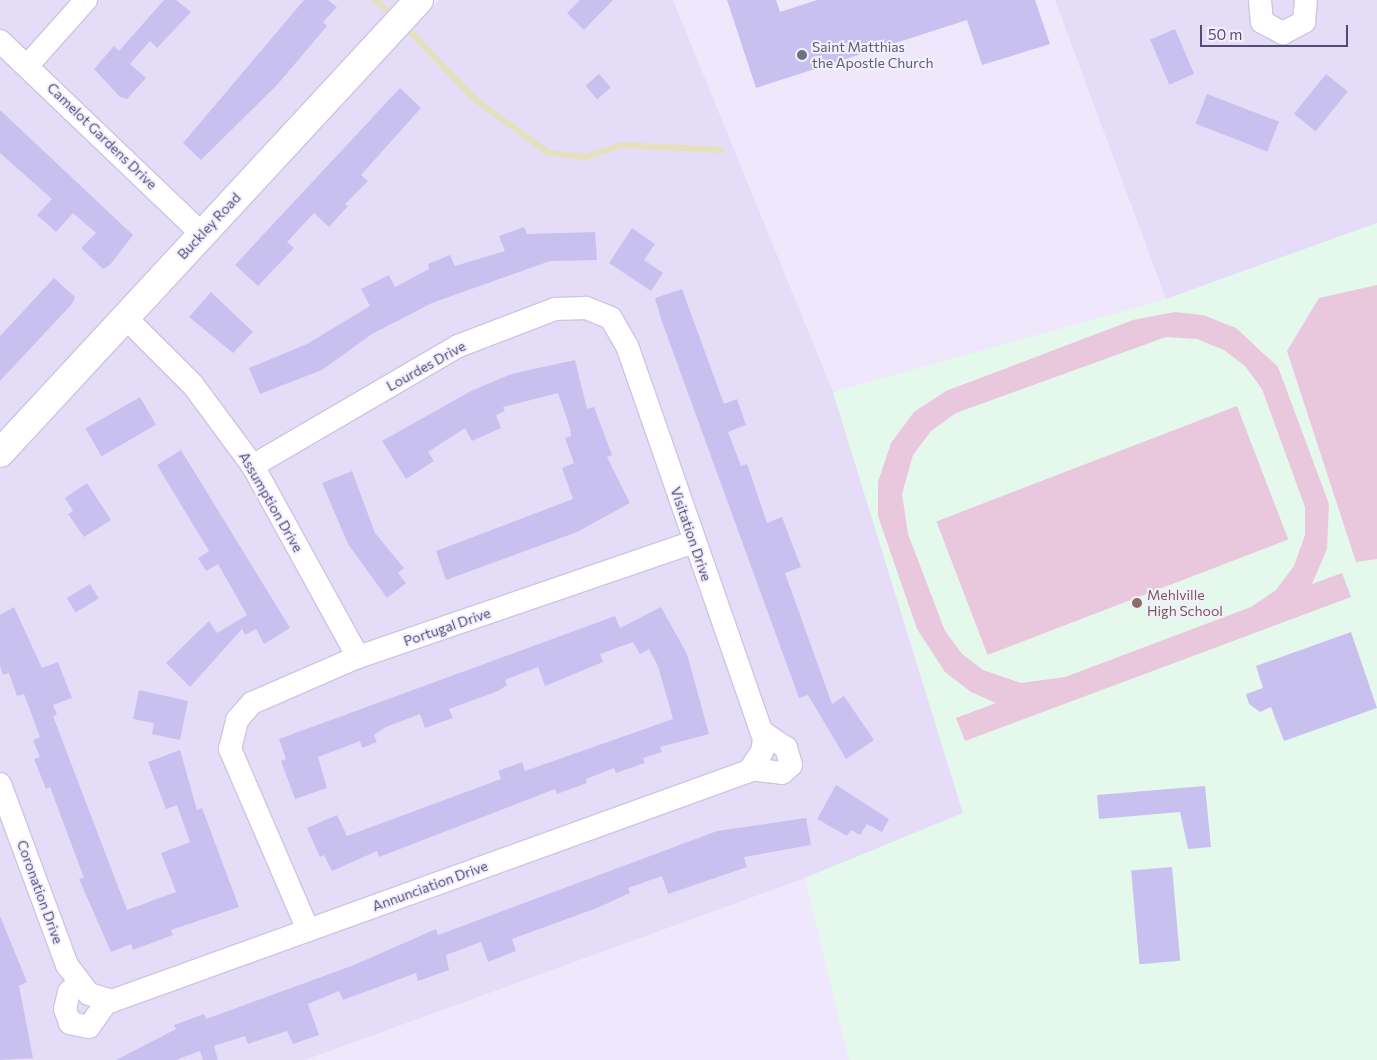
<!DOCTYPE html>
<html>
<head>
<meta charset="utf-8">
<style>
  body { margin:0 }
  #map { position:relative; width:1377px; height:1060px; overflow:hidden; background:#efe8fc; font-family:Commissioner,sans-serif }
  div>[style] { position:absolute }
  .residential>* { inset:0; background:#e5ddf8 }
  .education>* { inset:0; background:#e5f8ec }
  .green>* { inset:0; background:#e9c7dd; transform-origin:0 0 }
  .stream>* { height:5.5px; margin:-2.75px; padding:0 2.75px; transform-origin:2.75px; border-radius:2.75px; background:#e5e0bd }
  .building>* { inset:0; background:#c8c1f0; transform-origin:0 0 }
  .roads { filter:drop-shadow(1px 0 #ccc6e2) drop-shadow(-1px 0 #ccc6e2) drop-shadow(0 1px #ccc6e2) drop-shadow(0 -1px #ccc6e2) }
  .street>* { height:22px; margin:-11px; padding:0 11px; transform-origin:11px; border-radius:11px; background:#fff }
  .secondary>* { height:28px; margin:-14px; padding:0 14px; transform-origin:14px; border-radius:14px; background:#fff }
  .dots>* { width:14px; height:14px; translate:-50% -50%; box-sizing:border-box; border:2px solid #f4effe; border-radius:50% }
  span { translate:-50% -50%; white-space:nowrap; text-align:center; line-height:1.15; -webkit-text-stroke:4px #f4effe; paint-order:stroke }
  .worship-label { font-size:14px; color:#5b616d }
  .left { translate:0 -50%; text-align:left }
  .street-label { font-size:14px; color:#514d75 }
  .education-label { font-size:14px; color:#785e54 }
  .scale { position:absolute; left:1200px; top:25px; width:148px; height:22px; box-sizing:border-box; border:2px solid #514d75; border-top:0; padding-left:6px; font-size:15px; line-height:18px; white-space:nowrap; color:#514d75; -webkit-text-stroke:4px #f4effe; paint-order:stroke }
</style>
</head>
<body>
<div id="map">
  <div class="residential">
    <i style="clip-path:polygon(0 0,406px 0,0 437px)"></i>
    <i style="clip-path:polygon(439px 0,673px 0,833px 392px,963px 813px,805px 878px,305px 1060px,0 1060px,0 469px)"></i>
    <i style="clip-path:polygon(1055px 0,1377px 0,1377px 223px,1166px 299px)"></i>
  </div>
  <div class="education">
    <i style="clip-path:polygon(1377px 223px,1377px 1060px,849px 1060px,805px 878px,963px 813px,833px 392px,1166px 299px)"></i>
  </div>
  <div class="green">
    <i style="clip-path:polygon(1377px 285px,1377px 559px,1356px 562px,1287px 351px,1319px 298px)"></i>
    <i style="clip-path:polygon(evenodd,1175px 312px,1203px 315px,1236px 328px,1278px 367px,1329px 504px,1327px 549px,1312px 584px,1342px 573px,1351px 597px,965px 741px,956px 718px,996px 703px,971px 692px,945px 672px,917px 629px,878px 516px,878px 482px,891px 443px,914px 412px,946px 391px,1133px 320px,1175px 312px,1166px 337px,1197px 339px,1224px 350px,1245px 366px,1262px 389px,1305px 507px,1305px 535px,1294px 566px,1276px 590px,1251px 607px,1065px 677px,1021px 683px,983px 670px,962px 654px,945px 631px,908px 534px,902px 494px,913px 455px,931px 431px,956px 413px,1166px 337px)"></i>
    <i style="left:1237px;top:406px;width:143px;height:322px;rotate:69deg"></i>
  </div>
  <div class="stream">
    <i style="left:375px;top:0;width:26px;rotate:40deg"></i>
    <i style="left:405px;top:26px;width:103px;rotate:46.2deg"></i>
    <i style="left:476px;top:100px;width:90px;rotate:36deg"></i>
    <i style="left:549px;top:153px;width:38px;rotate:6deg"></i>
    <i style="left:587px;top:157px;width:36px;rotate:-19deg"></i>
    <i style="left:621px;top:145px;width:100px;rotate:2.9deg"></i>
  </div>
  <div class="building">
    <i style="clip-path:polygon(164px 0,176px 0,191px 12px,157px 48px,150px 41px,130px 64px,146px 78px,127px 99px,120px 97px,94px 69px,114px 46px,119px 51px)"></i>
    <i style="clip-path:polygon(304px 0,328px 0,337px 7px,323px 22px,327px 26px,277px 85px,201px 160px,183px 143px)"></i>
    <i style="clip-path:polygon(580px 0,613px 0,584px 30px,567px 13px)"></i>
    <i style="clip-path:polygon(727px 0,776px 0,780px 12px,817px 0,1035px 0,1050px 44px,982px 65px,967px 20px,756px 88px)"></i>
    <i style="left:1175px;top:29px;width:49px;height:27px;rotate:67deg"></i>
    <i style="left:599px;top:74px;width:18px;height:18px;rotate:49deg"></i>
    <i style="left:1326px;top:74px;width:28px;height:51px;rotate:39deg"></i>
    <i style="clip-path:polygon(400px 88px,421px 108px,361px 175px,368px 181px,345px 204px,348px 206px,329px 227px,314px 213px,287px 242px,294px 248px,258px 286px,235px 265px)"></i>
    <i style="left:1207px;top:94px;width:77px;height:32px;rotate:21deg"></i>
    <i style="clip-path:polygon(0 110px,133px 235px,110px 265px,103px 269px,81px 248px,96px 233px,73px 213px,56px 232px,37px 215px,52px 199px,0 153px)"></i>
    <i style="clip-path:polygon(524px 227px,527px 234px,595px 232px,597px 260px,550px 261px,432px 303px,372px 334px,322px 370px,260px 394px,249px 368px,307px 344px,370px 306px,361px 289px,389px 275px,395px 287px,429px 269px,428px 264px,450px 255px,455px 266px,505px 251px,499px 236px)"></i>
    <i style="clip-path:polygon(632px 228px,655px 244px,644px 260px,663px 273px,651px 291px,609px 263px)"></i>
    <i style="clip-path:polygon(54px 278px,75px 297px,72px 304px,0 381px,0 336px)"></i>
    <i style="clip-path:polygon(682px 289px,724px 404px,737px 399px,746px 425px,728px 432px,741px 466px,747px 464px,767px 523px,782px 517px,794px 549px,801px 567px,785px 573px,832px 704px,844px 696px,874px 740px,846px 759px,808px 695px,799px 698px,661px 319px,655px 298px)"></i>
    <i style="clip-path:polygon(211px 292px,253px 332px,233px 353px,189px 317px)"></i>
    <i style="clip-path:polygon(575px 360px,587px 409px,594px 407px,612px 455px,607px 457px,630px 503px,577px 532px,446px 580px,436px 551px,573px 499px,562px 468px,574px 463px,565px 438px,571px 436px,570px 428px,558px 393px,503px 407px,505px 411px,496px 415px,501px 428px,472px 441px,465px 428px,428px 452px,434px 461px,406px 479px,382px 441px,471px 391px,511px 374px)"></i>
    <i style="left:140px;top:397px;width:32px;height:63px;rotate:60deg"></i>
    <i style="clip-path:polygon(181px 450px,290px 628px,264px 644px,256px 629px,245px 635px,242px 629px,190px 687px,166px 663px,209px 621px,217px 633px,247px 615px,218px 564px,206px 571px,198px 558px,209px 551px,157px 465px)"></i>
    <i style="clip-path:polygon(352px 471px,375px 533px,404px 568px,398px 573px,406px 583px,387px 598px,348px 544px,322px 483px)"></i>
    <i style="clip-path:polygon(87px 483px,111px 520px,84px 537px,68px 514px,73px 511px,65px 498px)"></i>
    <i style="left:90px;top:584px;width:17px;height:27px;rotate:59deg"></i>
    <i style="clip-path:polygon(14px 607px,42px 668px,58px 662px,72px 698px,53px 705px,57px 715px,53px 716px,127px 910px,176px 892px,161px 853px,190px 842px,177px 805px,166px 809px,148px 762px,180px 750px,197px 810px,202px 808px,239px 907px,171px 930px,173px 935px,133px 950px,131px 944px,111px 952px,79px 879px,84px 878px,50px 787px,46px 789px,34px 759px,40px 757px,33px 740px,40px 737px,24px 694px,17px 696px,9px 673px,3px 675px,0 666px,0 615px)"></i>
    <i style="clip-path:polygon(661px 607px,687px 654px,709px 734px,660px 747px,662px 752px,643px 758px,645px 763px,616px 773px,614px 768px,586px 779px,587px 783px,557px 794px,555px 789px,379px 857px,377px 851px,332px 871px,324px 855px,320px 857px,307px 828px,337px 815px,347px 836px,501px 779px,498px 771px,522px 762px,525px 771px,673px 719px,658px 666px,649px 649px,640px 654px,633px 642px,600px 654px,603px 662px,545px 686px,538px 667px,505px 680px,507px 685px,498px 691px,449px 709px,453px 718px,425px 728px,420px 714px,386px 727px,374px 735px,377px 742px,362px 748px,360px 741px,318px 757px,327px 788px,295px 799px,281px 761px,286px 759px,279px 739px,615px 616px,620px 628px)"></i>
    <i style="clip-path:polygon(1351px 632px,1377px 708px,1284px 741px,1271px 707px,1260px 712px,1249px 704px,1246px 694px,1263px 688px,1256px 666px)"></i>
    <i style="clip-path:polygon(139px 690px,188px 701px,180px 740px,152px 734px,154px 723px,133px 719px)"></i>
    <i style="clip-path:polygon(836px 785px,889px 819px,882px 832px,867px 824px,860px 835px,851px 830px,847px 836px,817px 819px)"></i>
    <i style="clip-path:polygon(1205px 786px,1211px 847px,1188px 849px,1180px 812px,1099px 819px,1097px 795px)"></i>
    <i style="clip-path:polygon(806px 818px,811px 845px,744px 857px,747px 867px,668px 894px,662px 876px,628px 888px,630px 893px,597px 908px,512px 939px,516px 951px,488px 962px,481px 942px,446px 955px,449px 970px,418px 981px,416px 973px,343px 1000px,339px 991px,308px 1004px,319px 1035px,293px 1044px,287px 1031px,248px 1044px,245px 1036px,214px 1046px,218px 1060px,203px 1060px,200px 1051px,176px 1060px,116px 1060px,176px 1029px,174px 1025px,204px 1014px,206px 1019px,354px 965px,436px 929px,438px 935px,717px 831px)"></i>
    <i style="left:1172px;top:867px;width:94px;height:41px;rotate:85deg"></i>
    <i style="clip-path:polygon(0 916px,27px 982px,19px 986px,33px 1058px,0 1060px)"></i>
  </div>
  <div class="roads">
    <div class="street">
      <i style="left:1260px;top:0;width:22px;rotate:85deg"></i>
      <i style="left:1262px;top:22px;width:24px;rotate:28deg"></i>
      <i style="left:1283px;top:33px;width:24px;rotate:-28deg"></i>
      <i style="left:1304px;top:22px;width:22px;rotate:-85deg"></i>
      <i style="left:0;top:41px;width:279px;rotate:43.7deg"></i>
      <i style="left:28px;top:65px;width:87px;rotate:-48.3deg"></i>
      <i style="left:125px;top:317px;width:96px;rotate:45deg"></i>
      <i style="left:193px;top:385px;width:101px;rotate:53.5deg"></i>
      <i style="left:253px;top:466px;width:218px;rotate:61.2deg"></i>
      <i style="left:750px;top:769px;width:32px;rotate:7deg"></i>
      <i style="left:782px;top:773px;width:12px;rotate:-42deg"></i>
      <i style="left:791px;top:765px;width:18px;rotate:-106deg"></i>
      <i style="left:786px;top:748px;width:30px;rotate:-146deg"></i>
      <i style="left:0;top:784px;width:193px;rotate:69.7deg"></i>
      <i style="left:67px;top:965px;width:36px;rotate:53deg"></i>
      <i style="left:89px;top:994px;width:24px;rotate:17deg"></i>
      <i style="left:112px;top:1001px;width:677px;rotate:-19.85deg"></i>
      <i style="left:749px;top:771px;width:23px;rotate:-56deg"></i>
      <i style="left:762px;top:752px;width:13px;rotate:-81deg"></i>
      <i style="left:764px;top:739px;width:416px;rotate:-109.2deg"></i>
      <i style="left:627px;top:346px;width:32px;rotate:-120deg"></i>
      <i style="left:611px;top:318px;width:27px;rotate:-158deg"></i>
      <i style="left:586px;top:308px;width:31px;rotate:178deg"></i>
      <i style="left:555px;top:309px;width:104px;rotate:159.1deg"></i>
      <i style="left:458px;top:346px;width:238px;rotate:149.7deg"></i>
      <i style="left:308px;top:930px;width:197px;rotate:-113.3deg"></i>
      <i style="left:230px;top:749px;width:30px;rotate:-76deg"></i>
      <i style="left:237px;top:720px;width:23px;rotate:-49deg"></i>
      <i style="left:252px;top:703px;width:116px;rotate:-23.5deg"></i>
      <i style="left:358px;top:657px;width:354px;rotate:-18.9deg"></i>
      <i style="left:80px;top:983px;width:14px;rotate:141deg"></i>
      <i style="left:69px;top:992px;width:17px;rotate:103deg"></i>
      <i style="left:65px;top:1009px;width:15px;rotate:70deg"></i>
      <i style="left:70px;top:1023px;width:19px;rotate:12deg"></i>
      <i style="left:89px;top:1027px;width:33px;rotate:-55deg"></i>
    </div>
    <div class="secondary">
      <i style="left:0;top:453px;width:617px;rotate:-47.23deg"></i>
    </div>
  </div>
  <div class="dots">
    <i style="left:802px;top:55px;background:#6b7280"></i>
    <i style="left:1137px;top:603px;background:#8d6e63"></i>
  </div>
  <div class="worship-label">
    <span class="left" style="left:812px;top:55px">Saint Matthias<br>the Apostle Church</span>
  </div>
  <div class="street-label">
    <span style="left:102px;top:136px;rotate:44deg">Camelot Gardens Drive</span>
    <span style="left:209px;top:226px;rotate:-47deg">Buckley Road</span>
    <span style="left:426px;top:366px;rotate:-29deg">Lourdes Drive</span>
    <span style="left:271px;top:502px;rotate:60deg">Assumption Drive</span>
    <span style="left:691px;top:534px;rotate:71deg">Visitation Drive</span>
    <span style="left:447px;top:627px;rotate:-19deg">Portugal Drive</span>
    <span style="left:430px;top:886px;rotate:-20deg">Annunciation Drive</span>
    <span style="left:40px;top:892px;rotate:70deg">Coronation Drive</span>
  </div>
  <div class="education-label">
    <span class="left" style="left:1147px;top:603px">Mehlville<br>High School</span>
  </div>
  <div class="scale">50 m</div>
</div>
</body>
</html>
